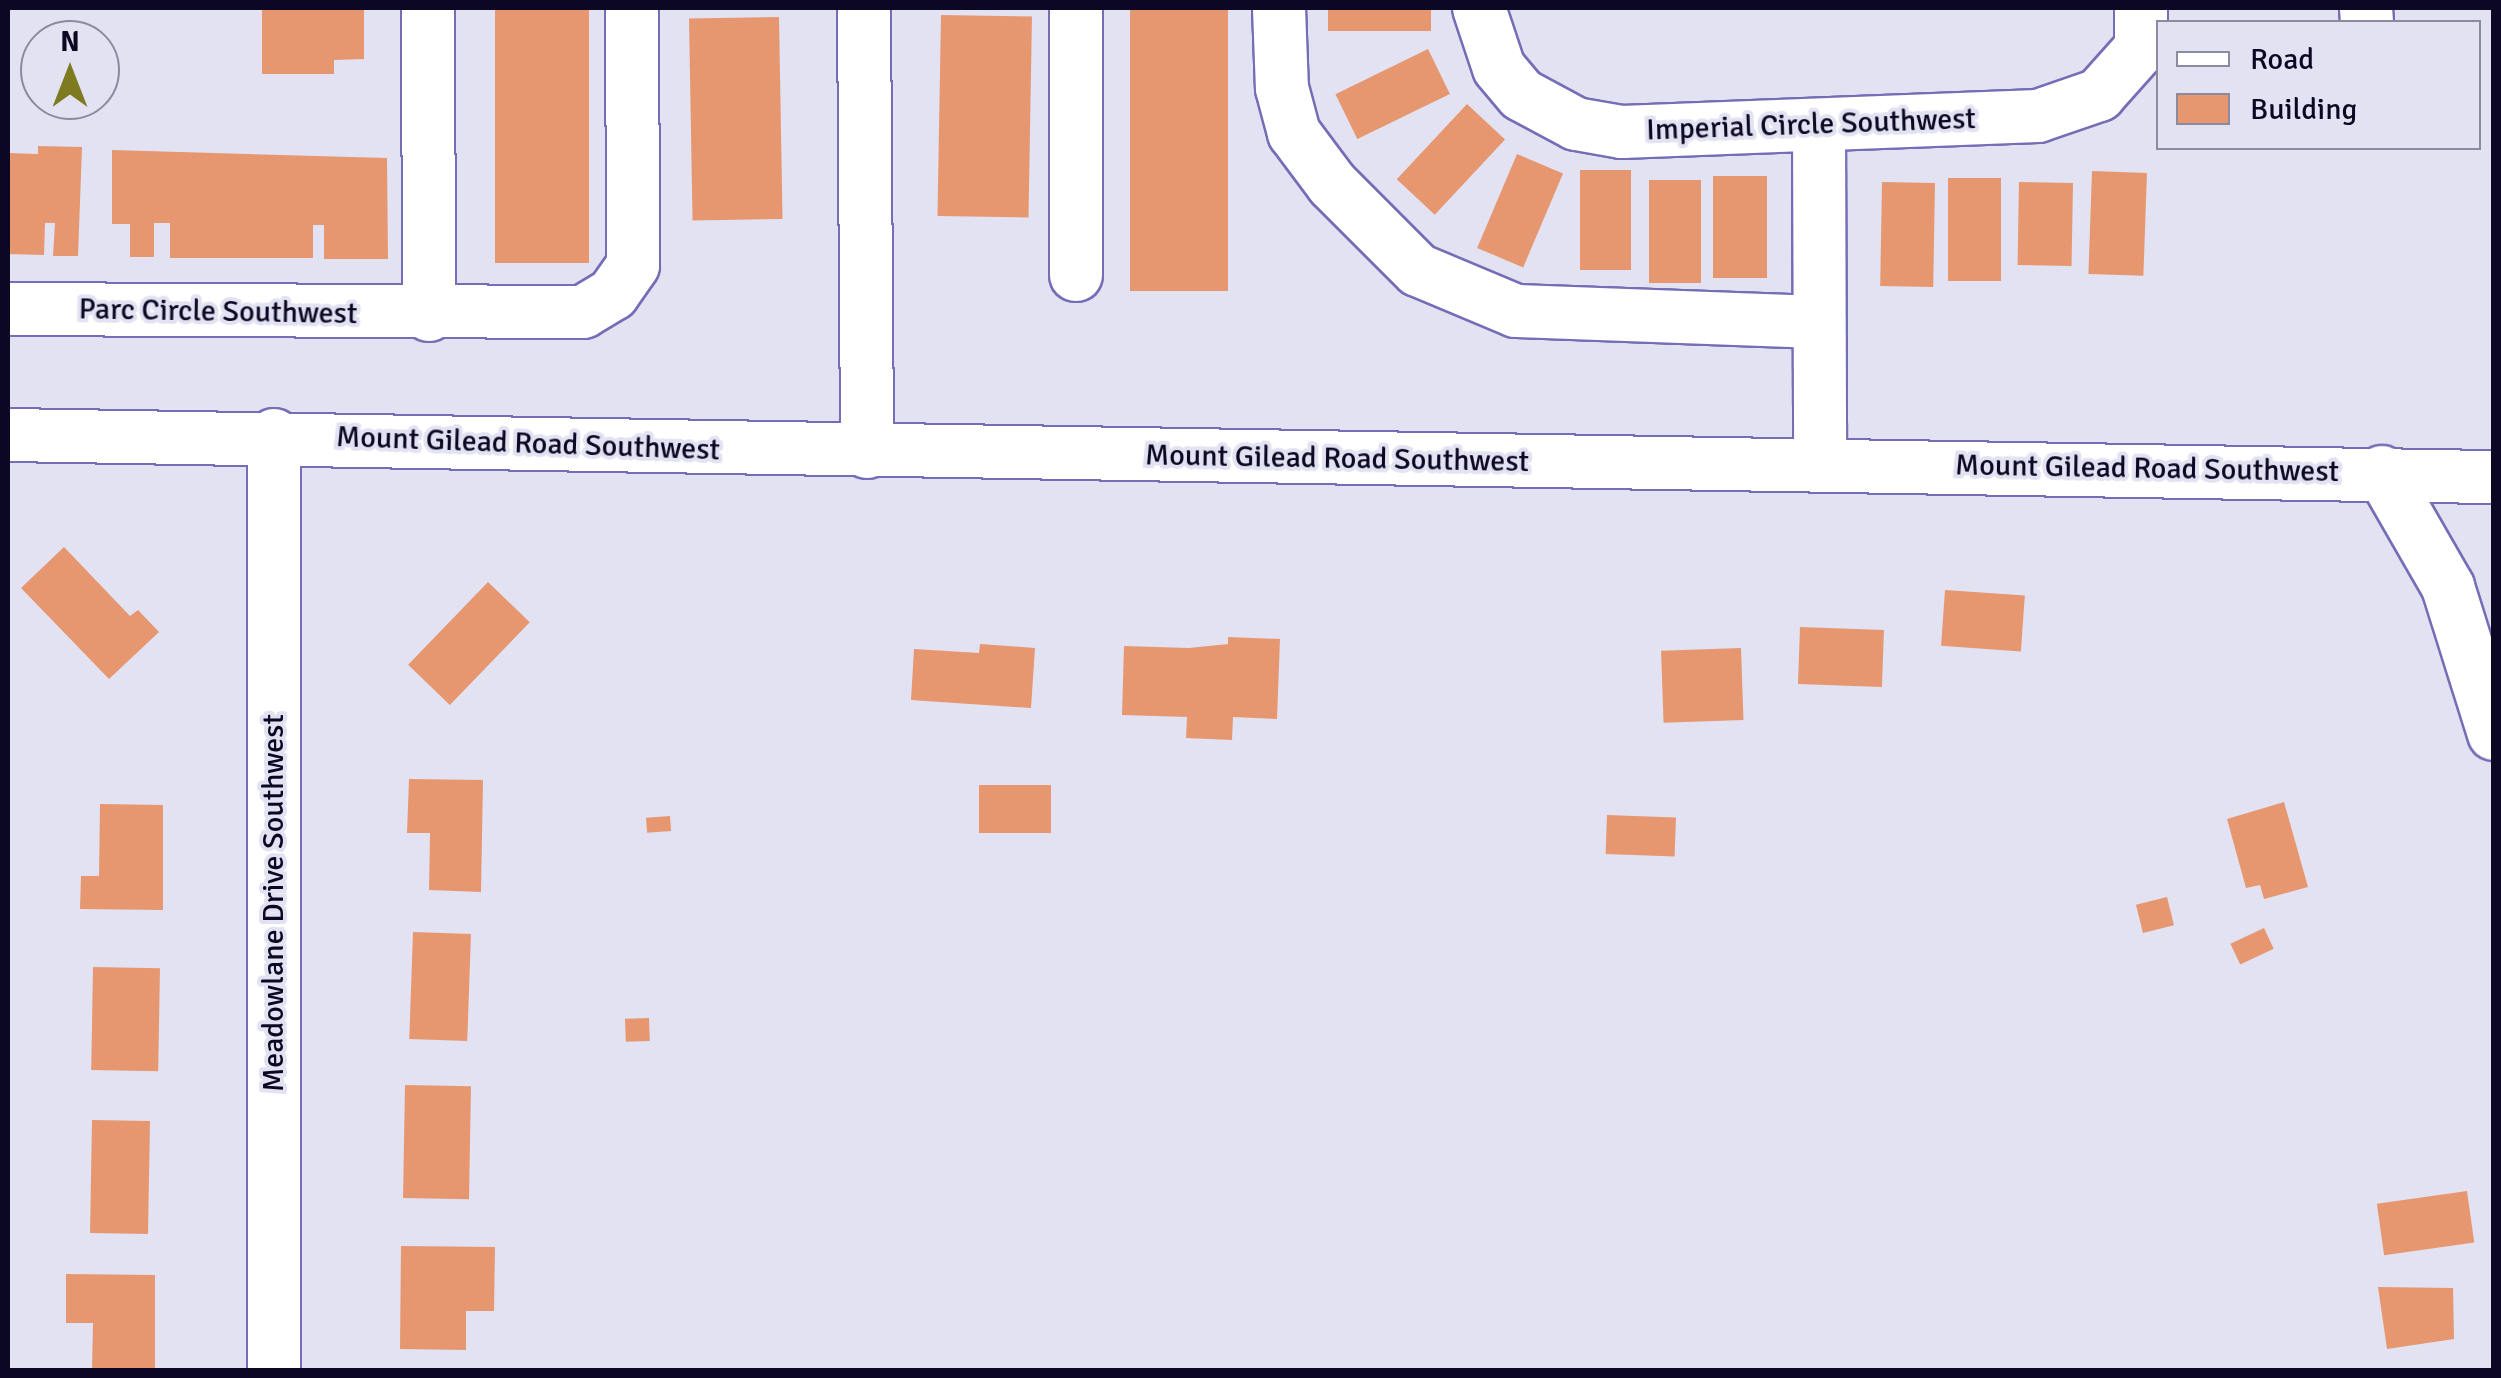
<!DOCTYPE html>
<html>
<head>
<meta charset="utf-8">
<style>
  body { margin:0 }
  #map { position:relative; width:2501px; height:1378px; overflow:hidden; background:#e2e2f2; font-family:Signika,sans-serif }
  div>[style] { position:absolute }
  .building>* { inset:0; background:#e6976f; transform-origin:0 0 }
  .roads { filter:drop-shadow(2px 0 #756db6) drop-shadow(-2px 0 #756db6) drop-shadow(0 2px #756db6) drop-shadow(0 -2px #756db6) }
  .minor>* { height:52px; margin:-26px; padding:0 26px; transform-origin:26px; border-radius:26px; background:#fff }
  span { translate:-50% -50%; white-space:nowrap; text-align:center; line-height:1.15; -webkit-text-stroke:8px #e2e2f2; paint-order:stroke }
  .street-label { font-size:30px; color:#0c0722 }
  .frame { position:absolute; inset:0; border:10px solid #0c0722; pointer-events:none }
  .legend { position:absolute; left:2156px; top:20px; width:325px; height:130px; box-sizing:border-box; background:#e2e2f2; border:2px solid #8c8a9f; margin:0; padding:12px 18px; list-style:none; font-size:30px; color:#0c0722 }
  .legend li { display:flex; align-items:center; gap:20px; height:50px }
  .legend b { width:50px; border:2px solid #8c8a9f }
  .north { position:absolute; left:20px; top:20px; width:100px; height:100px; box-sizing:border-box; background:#e2e2f2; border:2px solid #8c8a9f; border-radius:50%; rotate:0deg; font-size:28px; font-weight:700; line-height:40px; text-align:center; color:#0c0722 }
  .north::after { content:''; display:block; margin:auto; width:35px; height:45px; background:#7d7a20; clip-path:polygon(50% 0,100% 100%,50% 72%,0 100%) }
</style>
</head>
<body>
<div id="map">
  <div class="building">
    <i style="clip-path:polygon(262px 8px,364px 8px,364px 59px,334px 60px,334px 74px,262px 74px)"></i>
    <i style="left:495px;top:8px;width:94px;height:255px"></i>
    <i style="left:1130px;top:8px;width:98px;height:283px"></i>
    <i style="left:1328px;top:8px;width:103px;height:23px"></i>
    <i style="left:941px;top:15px;width:91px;height:201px;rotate:1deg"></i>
    <i style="left:779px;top:17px;width:202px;height:90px;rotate:89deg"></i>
    <i style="left:1428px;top:49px;width:50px;height:103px;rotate:64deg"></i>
    <i style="left:1467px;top:104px;width:52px;height:103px;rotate:43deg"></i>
    <i style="clip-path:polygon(38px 146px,82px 147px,78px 256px,53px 256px,55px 223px,45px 223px,44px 255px,8px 254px,8px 153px,38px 154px)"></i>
    <i style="clip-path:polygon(112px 150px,387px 158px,388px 259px,324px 259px,324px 225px,313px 225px,313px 258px,170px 258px,170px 223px,154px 223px,154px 257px,130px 257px,130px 224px,112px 224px)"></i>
    <i style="left:1517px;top:154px;width:50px;height:102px;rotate:23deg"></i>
    <i style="left:1580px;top:170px;width:51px;height:100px"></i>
    <i style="left:2092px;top:171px;width:55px;height:103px;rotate:2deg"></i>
    <i style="left:1713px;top:176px;width:54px;height:102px"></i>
    <i style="left:1948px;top:178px;width:53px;height:103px"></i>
    <i style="left:1649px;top:180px;width:52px;height:103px"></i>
    <i style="left:1882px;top:182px;width:53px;height:104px;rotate:1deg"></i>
    <i style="left:2019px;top:182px;width:54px;height:83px;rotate:1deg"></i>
    <i style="clip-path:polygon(64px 547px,130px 616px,138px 610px,159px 632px,109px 679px,21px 588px)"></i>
    <i style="left:488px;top:582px;width:58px;height:115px;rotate:44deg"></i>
    <i style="left:1945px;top:590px;width:80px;height:56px;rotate:4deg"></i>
    <i style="left:1800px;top:627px;width:84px;height:57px;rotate:2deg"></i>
    <i style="clip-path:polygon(1228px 637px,1280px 639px,1277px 719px,1233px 717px,1232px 740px,1186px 738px,1187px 717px,1122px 715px,1124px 646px,1189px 648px,1228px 644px)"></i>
    <i style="clip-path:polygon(980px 644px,1035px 648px,1031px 708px,911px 700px,914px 649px,979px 653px)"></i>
    <i style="left:1741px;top:648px;width:72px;height:80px;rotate:88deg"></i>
    <i style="clip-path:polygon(409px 779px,483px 780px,481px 892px,429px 890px,430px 833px,407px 833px)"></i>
    <i style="left:979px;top:785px;width:72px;height:48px"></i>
    <i style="clip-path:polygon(2284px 802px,2308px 887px,2264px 899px,2260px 885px,2246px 888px,2227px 819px)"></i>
    <i style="clip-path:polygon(100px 804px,163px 805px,163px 910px,80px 909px,81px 876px,99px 876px)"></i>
    <i style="left:1607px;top:815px;width:69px;height:39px;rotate:2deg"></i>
    <i style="left:670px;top:816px;width:15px;height:24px;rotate:86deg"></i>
    <i style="left:2167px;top:897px;width:29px;height:32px;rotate:76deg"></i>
    <i style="left:2264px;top:928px;width:23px;height:37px;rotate:65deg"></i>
    <i style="left:413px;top:932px;width:58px;height:107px;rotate:2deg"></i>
    <i style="left:93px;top:967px;width:67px;height:103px;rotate:1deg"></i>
    <i style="left:649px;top:1018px;width:23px;height:24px;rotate:88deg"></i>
    <i style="left:405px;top:1085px;width:66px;height:113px;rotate:1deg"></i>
    <i style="left:92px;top:1120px;width:58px;height:113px;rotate:1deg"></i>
    <i style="left:2467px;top:1191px;width:52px;height:91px;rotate:82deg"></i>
    <i style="clip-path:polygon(401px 1246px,495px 1247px,494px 1311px,466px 1311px,466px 1350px,400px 1349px)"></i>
    <i style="clip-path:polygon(66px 1274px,155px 1275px,155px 1370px,92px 1370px,93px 1323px,66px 1323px)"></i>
    <i style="clip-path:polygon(2378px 1287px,2453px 1288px,2454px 1339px,2387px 1349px)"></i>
  </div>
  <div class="roads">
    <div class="minor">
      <i style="left:428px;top:8px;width:307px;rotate:89.8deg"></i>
      <i style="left:864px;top:8px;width:444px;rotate:89.6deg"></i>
      <i style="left:1076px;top:8px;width:267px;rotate:90deg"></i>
      <i style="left:1279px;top:8px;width:80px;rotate:87.9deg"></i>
      <i style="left:1282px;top:88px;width:47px;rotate:75.1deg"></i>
      <i style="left:1294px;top:133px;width:64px;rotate:53.3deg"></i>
      <i style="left:1332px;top:184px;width:122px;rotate:45deg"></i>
      <i style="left:1418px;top:270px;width:106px;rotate:22.7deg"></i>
      <i style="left:1516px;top:311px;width:303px;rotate:2.1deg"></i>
      <i style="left:1479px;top:8px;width:63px;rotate:71.6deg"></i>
      <i style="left:1499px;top:68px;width:35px;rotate:50deg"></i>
      <i style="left:1522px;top:95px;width:61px;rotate:28.2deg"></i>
      <i style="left:1576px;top:124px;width:47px;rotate:9.9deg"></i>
      <i style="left:1622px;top:132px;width:416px;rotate:-2.2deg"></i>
      <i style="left:2038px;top:116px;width:65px;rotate:-19deg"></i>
      <i style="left:2099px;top:95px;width:63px;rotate:-48.2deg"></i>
      <i style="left:2141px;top:48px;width:40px;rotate:-90deg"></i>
      <i style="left:2366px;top:8px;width:14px;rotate:86deg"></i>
      <i style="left:1819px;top:125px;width:340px;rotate:89.8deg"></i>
      <i style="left:8px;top:309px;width:575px;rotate:0.3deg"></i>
      <i style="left:583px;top:312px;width:35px;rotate:-31deg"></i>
      <i style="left:613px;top:294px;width:35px;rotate:-55deg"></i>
      <i style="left:633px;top:265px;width:257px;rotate:-90.2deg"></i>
      <i style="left:8px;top:435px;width:2486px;rotate:0.97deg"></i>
      <i style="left:2382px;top:472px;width:133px;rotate:60.1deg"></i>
      <i style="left:2448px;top:587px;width:154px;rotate:72.6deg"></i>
      <i style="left:274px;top:1370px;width:935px;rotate:-90deg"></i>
    </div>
  </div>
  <div class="street-label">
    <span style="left:1811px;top:125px;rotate:-2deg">Imperial Circle Southwest</span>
    <span style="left:218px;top:312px;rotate:1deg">Parc Circle Southwest</span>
    <span style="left:528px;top:444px;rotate:2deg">Mount Gilead Road Southwest</span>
    <span style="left:1337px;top:459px;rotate:1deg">Mount Gilead Road Southwest</span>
    <span style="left:2147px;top:469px;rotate:1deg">Mount Gilead Road Southwest</span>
    <span style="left:274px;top:903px;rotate:-90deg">Meadowlane Drive Southwest</span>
  </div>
  <div class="frame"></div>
  <ul class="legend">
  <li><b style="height:12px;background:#fff"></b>Road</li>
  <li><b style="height:28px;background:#e6976f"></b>Building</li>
  </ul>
  <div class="north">N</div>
</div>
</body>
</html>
